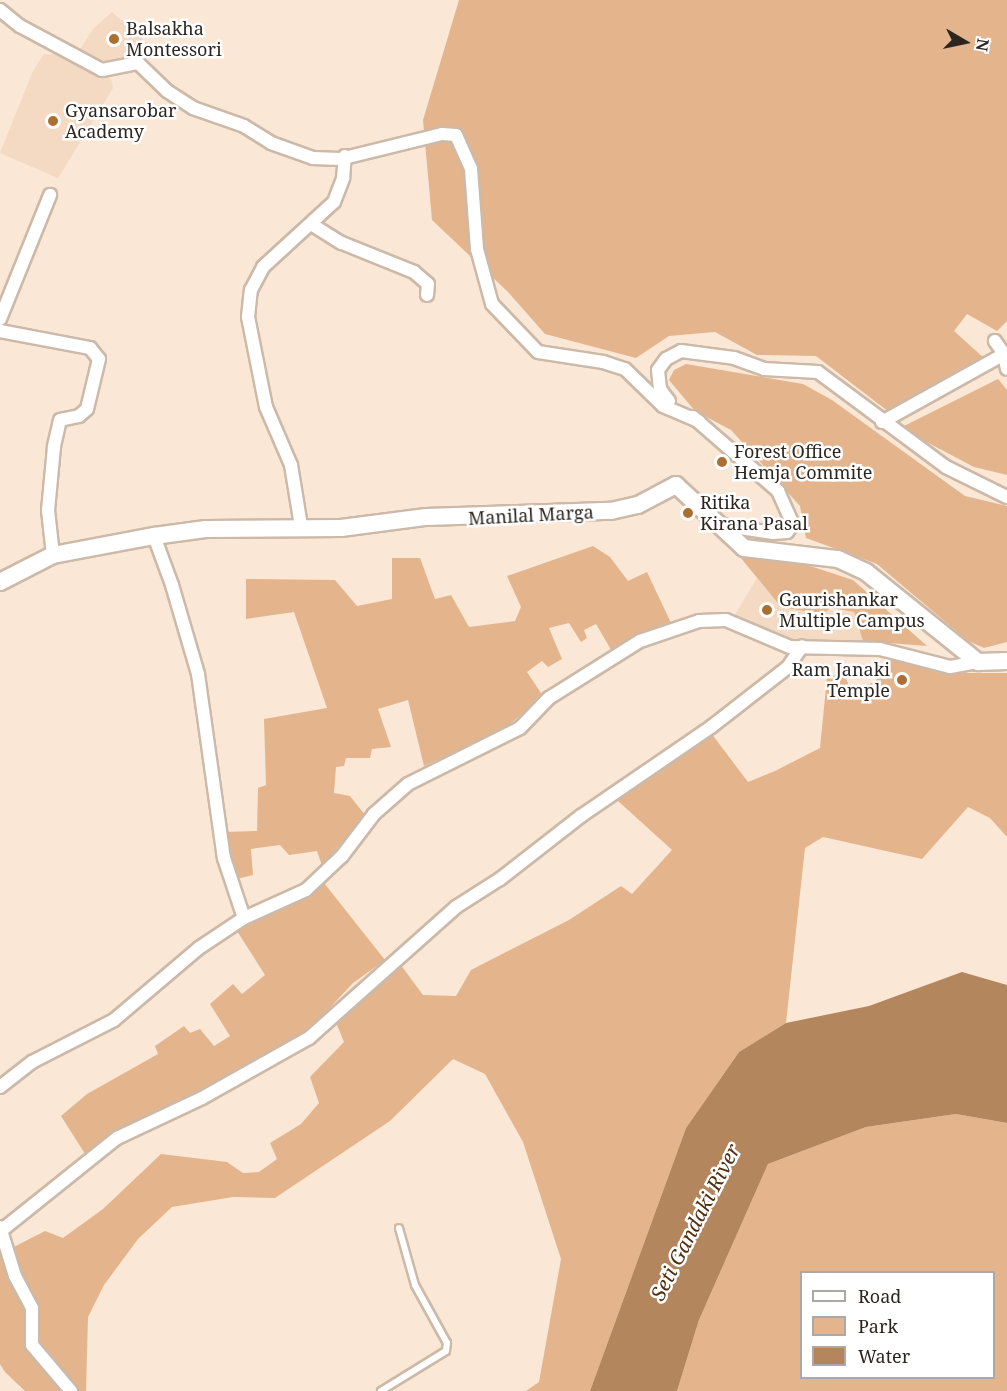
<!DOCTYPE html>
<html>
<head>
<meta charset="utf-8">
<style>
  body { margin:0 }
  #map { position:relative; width:1007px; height:1391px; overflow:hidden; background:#fbe7d5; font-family:"Noto Serif",serif }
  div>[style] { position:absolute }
  .built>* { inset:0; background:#f4d9c3 }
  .green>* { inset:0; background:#e4b58c }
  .water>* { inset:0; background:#b4865d }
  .roads { filter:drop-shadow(2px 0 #ccb9a8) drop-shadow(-2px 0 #ccb9a8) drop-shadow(0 2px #ccb9a8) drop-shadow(0 -2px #ccb9a8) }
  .lane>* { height:6px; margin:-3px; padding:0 3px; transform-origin:3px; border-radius:3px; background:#fff }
  .street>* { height:12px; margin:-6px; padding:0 6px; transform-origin:6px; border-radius:6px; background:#fff }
  .secondary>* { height:16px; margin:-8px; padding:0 8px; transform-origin:8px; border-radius:8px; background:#fff }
  .dots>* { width:16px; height:16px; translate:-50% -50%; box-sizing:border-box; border:3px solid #fff; border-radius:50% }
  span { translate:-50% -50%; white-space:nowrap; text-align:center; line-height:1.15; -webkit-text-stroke:5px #fff; paint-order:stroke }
  .poi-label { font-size:18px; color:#2d251f }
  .left { translate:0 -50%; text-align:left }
  .right { translate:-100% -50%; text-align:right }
  .street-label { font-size:18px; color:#2d251f }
  .water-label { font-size:20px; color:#502f0e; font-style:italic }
  .legend { position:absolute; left:800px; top:1271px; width:195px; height:108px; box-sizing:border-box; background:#fff; border:2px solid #aba8a5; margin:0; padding:8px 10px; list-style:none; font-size:18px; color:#2d251f }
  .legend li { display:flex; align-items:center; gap:12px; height:30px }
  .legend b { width:30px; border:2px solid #aba8a5 }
  .north { position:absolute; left:935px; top:12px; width:60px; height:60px; -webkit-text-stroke:4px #fff; paint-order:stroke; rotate:99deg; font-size:16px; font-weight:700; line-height:24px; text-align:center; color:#2d251f }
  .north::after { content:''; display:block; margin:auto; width:21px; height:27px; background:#2d251f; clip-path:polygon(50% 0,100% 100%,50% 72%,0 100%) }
</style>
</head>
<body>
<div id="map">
  <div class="built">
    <i style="clip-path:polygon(112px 12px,154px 49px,143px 61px,132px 57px,104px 66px,79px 51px,93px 29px)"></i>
    <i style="clip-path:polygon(44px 54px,63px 55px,111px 79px,113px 88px,58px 178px,0 153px,33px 71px)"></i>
    <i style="clip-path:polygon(757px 578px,781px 607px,854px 612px,863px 641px,817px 643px,777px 637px,733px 618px)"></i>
  </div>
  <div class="green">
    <i style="clip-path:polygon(459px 0,1007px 0,1007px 321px,997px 331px,967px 314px,954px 331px,985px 359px,889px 412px,816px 356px,757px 355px,715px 332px,669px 336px,636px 358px,545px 334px,508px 292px,432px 220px,423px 120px)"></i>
    <i style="clip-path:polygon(686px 364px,803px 384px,832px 400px,965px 496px,1007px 506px,1007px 642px,984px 648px,968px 641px,877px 564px,806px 538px,800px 506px,731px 430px,695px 411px,669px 380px,674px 370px)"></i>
    <i style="clip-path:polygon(998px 379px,1007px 390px,1007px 475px,974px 467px,900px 428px)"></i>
    <i style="clip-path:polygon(593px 546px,610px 557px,628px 581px,647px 572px,672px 625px,613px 653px,596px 624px,584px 630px,587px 638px,581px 642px,569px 623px,549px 628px,562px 659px,548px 667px,542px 661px,527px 672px,543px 696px,503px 730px,424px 766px,408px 700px,378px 709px,391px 747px,372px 749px,370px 758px,346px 758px,344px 766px,336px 767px,334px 793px,350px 796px,365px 815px,322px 866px,317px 851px,289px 855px,280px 845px,251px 849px,253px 875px,237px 879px,224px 832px,257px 831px,258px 788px,266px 785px,264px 719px,327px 708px,294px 612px,246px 619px,246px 579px,335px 580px,357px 606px,392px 599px,392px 558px,420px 558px,435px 599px,451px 595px,469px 627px,515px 621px,521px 607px,507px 576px)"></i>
    <i style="clip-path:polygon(740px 557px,807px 565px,853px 580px,927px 646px,863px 641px,854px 612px,831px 608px,822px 614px,781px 607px)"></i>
    <i style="clip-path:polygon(892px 659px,940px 673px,1007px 673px,1007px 837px,990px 818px,968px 807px,922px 859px,823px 837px,805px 848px,786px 1023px,739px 1052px,686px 1128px,590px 1391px,526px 1391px,539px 1382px,561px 1259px,523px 1142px,485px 1074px,453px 1059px,390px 1121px,275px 1198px,233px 1197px,172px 1207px,138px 1239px,104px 1285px,88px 1317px,86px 1391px,25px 1391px,5px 1372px,0 1364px,0 1254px,45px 1231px,63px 1238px,103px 1209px,161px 1154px,227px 1162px,243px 1173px,259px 1172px,277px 1159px,270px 1143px,301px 1124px,319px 1103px,310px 1077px,344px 1042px,335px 1020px,400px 964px,423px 995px,456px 996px,471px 970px,569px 920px,621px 886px,632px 894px,672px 850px,617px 800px,711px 733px,748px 782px,775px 771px,820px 748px,827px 677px,844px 674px,851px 690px,875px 682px)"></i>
    <i style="clip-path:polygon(324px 883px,385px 960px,353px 983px,308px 1031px,194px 1095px,118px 1131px,87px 1157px,61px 1116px,87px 1094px,158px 1054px,155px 1046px,184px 1026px,190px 1033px,200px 1029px,214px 1046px,230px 1036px,210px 1004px,233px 984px,242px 994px,265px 975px,237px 931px)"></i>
    <i style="clip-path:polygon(evenodd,956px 1114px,1007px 1123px,1007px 1391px,677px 1391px,699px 1320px,768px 1164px,866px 1127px,956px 1114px,802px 1272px,994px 1272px,994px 1378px,802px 1378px,802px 1272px)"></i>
  </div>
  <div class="water">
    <i style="clip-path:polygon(962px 972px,1007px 985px,1007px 1123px,956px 1114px,866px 1127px,768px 1164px,699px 1320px,677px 1391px,590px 1391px,686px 1128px,739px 1052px,786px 1023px,869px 1006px)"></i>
  </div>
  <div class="roads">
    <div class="lane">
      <i style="left:381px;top:1391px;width:76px;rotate:-31.6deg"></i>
      <i style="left:446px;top:1351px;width:8px;rotate:-83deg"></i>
      <i style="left:447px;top:1343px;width:66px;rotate:-118.9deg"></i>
      <i style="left:415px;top:1285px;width:59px;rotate:-105.7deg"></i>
    </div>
    <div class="street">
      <i style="left:0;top:10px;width:26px;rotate:39deg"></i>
      <i style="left:20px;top:26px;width:93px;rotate:28.2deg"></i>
      <i style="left:102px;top:70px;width:37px;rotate:-11deg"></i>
      <i style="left:138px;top:63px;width:40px;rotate:44deg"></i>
      <i style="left:167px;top:91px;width:31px;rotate:33deg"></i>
      <i style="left:193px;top:108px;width:54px;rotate:19.4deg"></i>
      <i style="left:244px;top:126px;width:32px;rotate:32deg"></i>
      <i style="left:271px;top:143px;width:45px;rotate:19.7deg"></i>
      <i style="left:313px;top:158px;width:27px;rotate:2deg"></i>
      <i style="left:340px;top:159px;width:105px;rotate:-13.8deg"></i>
      <i style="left:442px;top:134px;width:14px;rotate:4deg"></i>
      <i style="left:456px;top:135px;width:37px;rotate:66deg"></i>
      <i style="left:471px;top:169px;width:80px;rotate:85.7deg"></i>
      <i style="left:477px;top:249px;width:57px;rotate:74.7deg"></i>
      <i style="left:492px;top:304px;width:66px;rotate:46.2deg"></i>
      <i style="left:538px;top:352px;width:66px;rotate:8.7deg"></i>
      <i style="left:603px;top:362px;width:23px;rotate:18deg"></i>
      <i style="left:625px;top:369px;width:53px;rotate:44.2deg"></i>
      <i style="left:663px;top:406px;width:39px;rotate:23deg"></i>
      <i style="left:311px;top:224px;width:36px;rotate:32deg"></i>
      <i style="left:342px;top:243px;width:78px;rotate:21.9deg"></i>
      <i style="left:414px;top:272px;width:18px;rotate:41deg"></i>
      <i style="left:428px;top:284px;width:11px;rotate:95deg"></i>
      <i style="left:0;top:319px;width:134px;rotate:-68deg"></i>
      <i style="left:0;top:331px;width:92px;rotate:10.7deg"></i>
      <i style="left:90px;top:348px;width:14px;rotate:51deg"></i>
      <i style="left:99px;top:359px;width:51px;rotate:103.5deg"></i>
      <i style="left:87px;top:409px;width:11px;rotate:139deg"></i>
      <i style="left:79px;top:416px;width:19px;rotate:168deg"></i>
      <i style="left:60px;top:420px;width:28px;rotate:103deg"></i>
      <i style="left:54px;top:447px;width:63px;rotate:95.4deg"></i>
      <i style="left:48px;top:510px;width:45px;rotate:83.7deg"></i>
      <i style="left:1004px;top:354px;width:15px;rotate:79deg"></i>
      <i style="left:669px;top:401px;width:15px;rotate:-127deg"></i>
      <i style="left:660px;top:389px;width:19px;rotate:-96deg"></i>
      <i style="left:658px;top:370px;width:14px;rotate:-54deg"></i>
      <i style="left:666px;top:359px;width:17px;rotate:-28deg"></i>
      <i style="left:681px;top:351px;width:53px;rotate:7.5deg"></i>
      <i style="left:734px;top:358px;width:32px;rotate:20deg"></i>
      <i style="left:764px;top:369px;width:54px;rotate:3.2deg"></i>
      <i style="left:818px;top:372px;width:159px;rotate:36.6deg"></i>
      <i style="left:946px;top:467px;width:68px;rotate:26.2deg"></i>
      <i style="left:693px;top:417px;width:113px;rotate:41deg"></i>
      <i style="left:778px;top:491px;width:36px;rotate:66deg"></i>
      <i style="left:793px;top:524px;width:10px;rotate:127deg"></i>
      <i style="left:787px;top:532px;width:14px;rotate:176deg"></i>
      <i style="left:773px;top:533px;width:53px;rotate:-171.3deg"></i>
      <i style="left:882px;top:422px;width:140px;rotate:-29.1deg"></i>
      <i style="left:1004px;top:354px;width:16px;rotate:-125deg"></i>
      <i style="left:301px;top:526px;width:62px;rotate:-99.3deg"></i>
      <i style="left:291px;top:465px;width:63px;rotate:-113.3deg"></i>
      <i style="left:266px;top:407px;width:92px;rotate:-101.3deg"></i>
      <i style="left:248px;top:317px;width:27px;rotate:-84deg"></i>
      <i style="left:251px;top:290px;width:26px;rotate:-62deg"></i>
      <i style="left:263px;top:267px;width:96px;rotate:-42.5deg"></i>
      <i style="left:334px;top:202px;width:26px;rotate:-69deg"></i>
      <i style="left:343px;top:178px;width:22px;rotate:-85deg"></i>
      <i style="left:154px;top:536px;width:52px;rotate:69.8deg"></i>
      <i style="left:172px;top:585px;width:93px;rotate:73.7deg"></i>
      <i style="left:198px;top:674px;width:186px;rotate:82deg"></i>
      <i style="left:224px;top:858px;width:63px;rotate:71.6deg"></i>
      <i style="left:0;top:1087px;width:41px;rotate:-38deg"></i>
      <i style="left:32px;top:1062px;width:92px;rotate:-27.1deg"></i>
      <i style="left:114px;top:1020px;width:111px;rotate:-40.3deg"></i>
      <i style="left:199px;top:948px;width:54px;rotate:-33.7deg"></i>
      <i style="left:244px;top:918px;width:68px;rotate:-24.3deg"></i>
      <i style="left:306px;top:890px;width:50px;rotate:-43.4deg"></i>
      <i style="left:342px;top:856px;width:53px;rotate:-52.7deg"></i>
      <i style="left:374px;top:814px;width:45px;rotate:-41.4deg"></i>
      <i style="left:408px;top:784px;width:125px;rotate:-26.6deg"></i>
      <i style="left:520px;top:728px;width:42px;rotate:-46deg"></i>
      <i style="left:549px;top:698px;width:107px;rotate:-32.1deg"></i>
      <i style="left:640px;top:641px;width:62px;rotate:-18.7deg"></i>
      <i style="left:699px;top:621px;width:27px;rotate:-2deg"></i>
      <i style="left:726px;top:620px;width:69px;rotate:22.9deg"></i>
      <i style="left:790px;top:647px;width:90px;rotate:1.3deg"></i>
      <i style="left:880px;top:649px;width:72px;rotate:14.4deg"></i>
      <i style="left:950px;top:667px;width:28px;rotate:-10deg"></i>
      <i style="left:0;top:1227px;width:51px;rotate:73deg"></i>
      <i style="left:15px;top:1276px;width:36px;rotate:62deg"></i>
      <i style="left:32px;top:1308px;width:37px;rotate:90deg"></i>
      <i style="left:32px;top:1345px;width:60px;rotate:49.7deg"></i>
      <i style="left:2px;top:1230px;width:147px;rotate:-38.7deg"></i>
      <i style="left:117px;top:1138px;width:94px;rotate:-25.2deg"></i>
      <i style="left:202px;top:1098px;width:123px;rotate:-29.3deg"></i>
      <i style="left:309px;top:1038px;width:197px;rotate:-41.7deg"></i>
      <i style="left:456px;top:907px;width:52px;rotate:-32.5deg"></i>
      <i style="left:500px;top:879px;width:103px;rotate:-37.9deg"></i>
      <i style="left:581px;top:816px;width:158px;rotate:-34.4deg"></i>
      <i style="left:711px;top:727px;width:98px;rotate:-37.9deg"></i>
      <i style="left:788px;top:667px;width:25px;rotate:-56deg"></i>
    </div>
    <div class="secondary">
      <i style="left:0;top:582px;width:59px;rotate:-27deg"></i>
      <i style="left:53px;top:555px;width:103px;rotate:-10.7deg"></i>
      <i style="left:154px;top:536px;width:52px;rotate:-7.7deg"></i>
      <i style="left:206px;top:529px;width:135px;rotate:-0.4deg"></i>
      <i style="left:341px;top:528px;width:86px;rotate:-7.4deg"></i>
      <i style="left:426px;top:517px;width:185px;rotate:-1.9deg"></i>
      <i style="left:611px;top:511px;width:28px;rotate:-13deg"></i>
      <i style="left:638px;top:505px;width:43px;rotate:-27.8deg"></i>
      <i style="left:676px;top:485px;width:93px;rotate:42.8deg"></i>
      <i style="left:744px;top:548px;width:95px;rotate:6.7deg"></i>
      <i style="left:838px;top:559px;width:31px;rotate:25deg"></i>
      <i style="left:866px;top:572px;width:144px;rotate:38.8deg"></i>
      <i style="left:978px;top:662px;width:29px;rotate:-2deg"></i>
    </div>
  </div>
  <div class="dots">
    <i style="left:114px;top:39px;background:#ac6f32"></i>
    <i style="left:53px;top:121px;background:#ac6f32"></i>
    <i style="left:722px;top:462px;background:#ac6f32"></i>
    <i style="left:688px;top:513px;background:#ac6f32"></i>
    <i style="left:767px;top:610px;background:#ac6f32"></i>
    <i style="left:902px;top:680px;background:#ac6f32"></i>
  </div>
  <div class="poi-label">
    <span class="left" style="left:126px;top:39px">Balsakha<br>Montessori</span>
    <span class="left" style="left:65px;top:121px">Gyansarobar<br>Academy</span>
    <span class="left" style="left:734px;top:462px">Forest Office<br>Hemja Commite</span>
    <span class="left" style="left:700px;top:513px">Ritika<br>Kirana Pasal</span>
    <span class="left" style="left:779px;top:610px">Gaurishankar<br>Multiple Campus</span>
    <span class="right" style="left:890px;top:680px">Ram Janaki<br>Temple</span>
  </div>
  <div class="street-label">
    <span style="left:531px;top:515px;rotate:-3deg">Manilal Marga</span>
  </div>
  <div class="water-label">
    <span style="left:695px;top:1222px;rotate:-63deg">Seti Gandaki River</span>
  </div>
  <ul class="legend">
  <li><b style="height:8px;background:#fff"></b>Road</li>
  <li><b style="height:16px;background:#e4b58c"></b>Park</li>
  <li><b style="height:16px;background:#b4865d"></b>Water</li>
  </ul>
  <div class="north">N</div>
</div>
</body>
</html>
